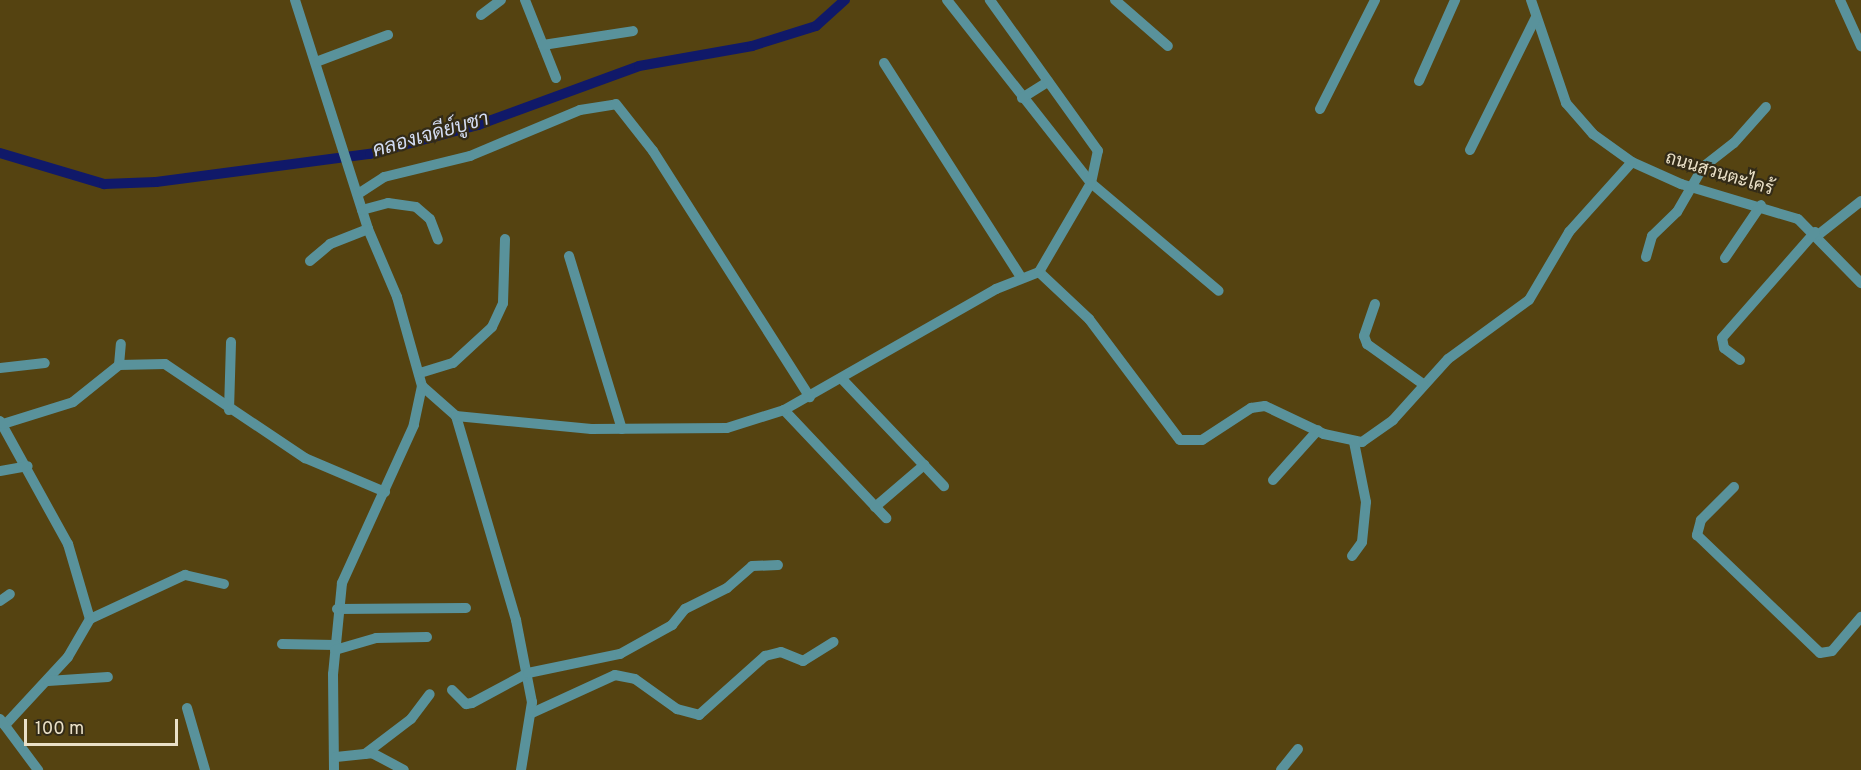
<!DOCTYPE html>
<html>
<head>
<meta charset="utf-8">
<style>
  body { margin:0 }
  #map { position:relative; width:1861px; height:770px; overflow:hidden; background:#554311; font-family:Overpass,Sarabun,sans-serif }
  div>[style] { position:absolute }
  .canal>* { height:10px; margin:-5px; padding:0 5px; transform-origin:5px; border-radius:5px; background:#101969 }
  .minor>* { height:10px; margin:-5px; padding:0 5px; transform-origin:5px; border-radius:5px; background:#59929b }
  span { translate:-50% -50%; white-space:nowrap; text-align:center; line-height:1.15; -webkit-text-stroke:4.5px #332b17; paint-order:stroke }
  .street-label { font-size:18px; color:#eae0c7 }
  .water-label { font-size:20px; color:#d3dcf3; font-style:italic }
  .scale { position:absolute; left:24px; top:719px; width:154px; height:27px; box-sizing:border-box; border:3px solid #eae0c7; border-top:0; padding-left:8px; font-size:18px; line-height:21px; white-space:nowrap; color:#eae0c7; -webkit-text-stroke:4px #332b17; paint-order:stroke }
</style>
</head>
<body>
<div id="map">
  <div class="canal">
    <i style="left:0;top:153px;width:109px;rotate:16.6deg"></i>
    <i style="left:104px;top:184px;width:52px;rotate:-2.2deg"></i>
    <i style="left:156px;top:182px;width:216px;rotate:-7.5deg"></i>
    <i style="left:370px;top:154px;width:112px;rotate:-15deg"></i>
    <i style="left:478px;top:125px;width:171px;rotate:-20.1deg"></i>
    <i style="left:639px;top:66px;width:115px;rotate:-10deg"></i>
    <i style="left:752px;top:46px;width:67px;rotate:-17.4deg"></i>
    <i style="left:816px;top:26px;width:39px;rotate:-42deg"></i>
  </div>
  <div class="minor">
    <i style="left:295px;top:0;width:240px;rotate:72.3deg"></i>
    <i style="left:368px;top:229px;width:74px;rotate:66.9deg"></i>
    <i style="left:397px;top:297px;width:92px;rotate:74.3deg"></i>
    <i style="left:422px;top:386px;width:40px;rotate:102deg"></i>
    <i style="left:414px;top:425px;width:174px;rotate:114.5deg"></i>
    <i style="left:342px;top:583px;width:91px;rotate:95.6deg"></i>
    <i style="left:333px;top:674px;width:96px;rotate:89.4deg"></i>
    <i style="left:525px;top:0;width:84px;rotate:68.3deg"></i>
    <i style="left:947px;top:0;width:233px;rotate:51.8deg"></i>
    <i style="left:1091px;top:183px;width:167px;rotate:40.2deg"></i>
    <i style="left:1115px;top:0;width:70px;rotate:41deg"></i>
    <i style="left:1531px;top:0;width:109px;rotate:71.2deg"></i>
    <i style="left:1566px;top:103px;width:41px;rotate:48.9deg"></i>
    <i style="left:1593px;top:134px;width:48px;rotate:35.7deg"></i>
    <i style="left:1632px;top:162px;width:54px;rotate:24.2deg"></i>
    <i style="left:1681px;top:184px;width:122px;rotate:16.7deg"></i>
    <i style="left:1798px;top:219px;width:90px;rotate:45.5deg"></i>
    <i style="left:1840px;top:0;width:51px;rotate:65.5deg"></i>
    <i style="left:481px;top:15px;width:25px;rotate:-37deg"></i>
    <i style="left:543px;top:45px;width:91px;rotate:-8.8deg"></i>
    <i style="left:316px;top:62px;width:77px;rotate:-20.6deg"></i>
    <i style="left:884px;top:63px;width:254px;rotate:57.4deg"></i>
    <i style="left:1419px;top:81px;width:89px;rotate:-66deg"></i>
    <i style="left:1022px;top:98px;width:31px;rotate:-32deg"></i>
    <i style="left:1320px;top:109px;width:122px;rotate:-63.2deg"></i>
    <i style="left:1470px;top:150px;width:148px;rotate:-63.6deg"></i>
    <i style="left:358px;top:194px;width:31px;rotate:-33deg"></i>
    <i style="left:384px;top:177px;width:89px;rotate:-13.7deg"></i>
    <i style="left:470px;top:156px;width:119px;rotate:-22.7deg"></i>
    <i style="left:580px;top:110px;width:36px;rotate:-9deg"></i>
    <i style="left:616px;top:104px;width:60px;rotate:51.8deg"></i>
    <i style="left:653px;top:151px;width:292px;rotate:57.5deg"></i>
    <i style="left:362px;top:210px;width:27px;rotate:-15deg"></i>
    <i style="left:388px;top:203px;width:28px;rotate:8deg"></i>
    <i style="left:416px;top:207px;width:18px;rotate:41deg"></i>
    <i style="left:430px;top:219px;width:22px;rotate:69deg"></i>
    <i style="left:1818px;top:235px;width:55px;rotate:-38.3deg"></i>
    <i style="left:569px;top:256px;width:181px;rotate:73deg"></i>
    <i style="left:1646px;top:257px;width:22px;rotate:-74deg"></i>
    <i style="left:1652px;top:236px;width:35px;rotate:-44deg"></i>
    <i style="left:1677px;top:212px;width:52px;rotate:-60deg"></i>
    <i style="left:1703px;top:167px;width:39px;rotate:-38deg"></i>
    <i style="left:1734px;top:143px;width:48px;rotate:-48.4deg"></i>
    <i style="left:1725px;top:258px;width:64px;rotate:-55.8deg"></i>
    <i style="left:310px;top:261px;width:26px;rotate:-40deg"></i>
    <i style="left:330px;top:244px;width:41px;rotate:-21.5deg"></i>
    <i style="left:1039px;top:272px;width:69px;rotate:43.2deg"></i>
    <i style="left:1089px;top:319px;width:151px;rotate:53.1deg"></i>
    <i style="left:1180px;top:440px;width:22px"></i>
    <i style="left:1202px;top:440px;width:59px;rotate:-33.1deg"></i>
    <i style="left:1251px;top:408px;width:14px;rotate:-8deg"></i>
    <i style="left:1265px;top:406px;width:65px;rotate:25.4deg"></i>
    <i style="left:1324px;top:434px;width:39px;rotate:12deg"></i>
    <i style="left:1362px;top:442px;width:38px;rotate:-35deg"></i>
    <i style="left:1393px;top:420px;width:82px;rotate:-48deg"></i>
    <i style="left:1448px;top:359px;width:100px;rotate:-36.1deg"></i>
    <i style="left:1529px;top:300px;width:79px;rotate:-59.5deg"></i>
    <i style="left:1569px;top:232px;width:94px;rotate:-48deg"></i>
    <i style="left:1375px;top:304px;width:34px;rotate:109deg"></i>
    <i style="left:1364px;top:336px;width:9px;rotate:69deg"></i>
    <i style="left:1367px;top:344px;width:69px;rotate:35.5deg"></i>
    <i style="left:1740px;top:360px;width:20px;rotate:-143deg"></i>
    <i style="left:1724px;top:348px;width:10px;rotate:-101deg"></i>
    <i style="left:1722px;top:338px;width:141px;rotate:-48.7deg"></i>
    <i style="left:119px;top:365px;width:21px;rotate:-85deg"></i>
    <i style="left:0;top:368px;width:45px;rotate:-6.3deg"></i>
    <i style="left:420px;top:373px;width:34px;rotate:-17deg"></i>
    <i style="left:453px;top:363px;width:53px;rotate:-42.7deg"></i>
    <i style="left:492px;top:327px;width:26px;rotate:-65deg"></i>
    <i style="left:503px;top:303px;width:64px;rotate:-88.2deg"></i>
    <i style="left:842px;top:379px;width:148px;rotate:46.4deg"></i>
    <i style="left:422px;top:386px;width:45px;rotate:41.4deg"></i>
    <i style="left:456px;top:416px;width:213px;rotate:73.6deg"></i>
    <i style="left:516px;top:620px;width:84px;rotate:79deg"></i>
    <i style="left:532px;top:702px;width:69px;rotate:99.2deg"></i>
    <i style="left:229px;top:410px;width:68px;rotate:-88.3deg"></i>
    <i style="left:784px;top:410px;width:149px;rotate:46.6deg"></i>
    <i style="left:456px;top:416px;width:136px;rotate:5.5deg"></i>
    <i style="left:591px;top:429px;width:136px;rotate:-0.4deg"></i>
    <i style="left:727px;top:428px;width:60px;rotate:-17.5deg"></i>
    <i style="left:784px;top:410px;width:244px;rotate:-29.7deg"></i>
    <i style="left:996px;top:289px;width:46px;rotate:-21.6deg"></i>
    <i style="left:1039px;top:272px;width:103px;rotate:-59.7deg"></i>
    <i style="left:1091px;top:183px;width:33px;rotate:-78deg"></i>
    <i style="left:1098px;top:151px;width:186px;rotate:-125.6deg"></i>
    <i style="left:0;top:421px;width:141px;rotate:61.1deg"></i>
    <i style="left:68px;top:544px;width:78px;rotate:73.7deg"></i>
    <i style="left:90px;top:619px;width:44px;rotate:120.1deg"></i>
    <i style="left:68px;top:657px;width:93px;rotate:132.8deg"></i>
    <i style="left:3px;top:424px;width:73px;rotate:-17.4deg"></i>
    <i style="left:73px;top:402px;width:59px;rotate:-38.8deg"></i>
    <i style="left:119px;top:365px;width:46px;rotate:-1.2deg"></i>
    <i style="left:165px;top:364px;width:169px;rotate:33.9deg"></i>
    <i style="left:305px;top:458px;width:87px;rotate:23deg"></i>
    <i style="left:0;top:471px;width:28px;rotate:-10deg"></i>
    <i style="left:1273px;top:480px;width:67px;rotate:-48deg"></i>
    <i style="left:1734px;top:487px;width:47px;rotate:135deg"></i>
    <i style="left:1701px;top:520px;width:16px;rotate:105deg"></i>
    <i style="left:1697px;top:535px;width:170px;rotate:43.8deg"></i>
    <i style="left:1820px;top:653px;width:12px;rotate:-9deg"></i>
    <i style="left:1832px;top:651px;width:45px;rotate:-49.5deg"></i>
    <i style="left:875px;top:507px;width:65px;rotate:-40.6deg"></i>
    <i style="left:1352px;top:556px;width:17px;rotate:-54deg"></i>
    <i style="left:1362px;top:542px;width:40px;rotate:-84.3deg"></i>
    <i style="left:1366px;top:502px;width:61px;rotate:-101.3deg"></i>
    <i style="left:0;top:601px;width:12px;rotate:-35deg"></i>
    <i style="left:337px;top:609px;width:129px;rotate:-0.4deg"></i>
    <i style="left:90px;top:619px;width:105px;rotate:-24.9deg"></i>
    <i style="left:185px;top:575px;width:40px;rotate:13deg"></i>
    <i style="left:282px;top:644px;width:53px;rotate:1.1deg"></i>
    <i style="left:335px;top:650px;width:43px;rotate:-16.3deg"></i>
    <i style="left:376px;top:638px;width:51px;rotate:-1.1deg"></i>
    <i style="left:48px;top:681px;width:60px;rotate:-3.8deg"></i>
    <i style="left:452px;top:690px;width:20px;rotate:45deg"></i>
    <i style="left:466px;top:704px;width:6px;rotate:-9deg"></i>
    <i style="left:472px;top:703px;width:64px;rotate:-28.2deg"></i>
    <i style="left:528px;top:673px;width:94px;rotate:-11.7deg"></i>
    <i style="left:620px;top:654px;width:60px;rotate:-29.1deg"></i>
    <i style="left:672px;top:625px;width:21px;rotate:-51deg"></i>
    <i style="left:685px;top:609px;width:47px;rotate:-26.6deg"></i>
    <i style="left:727px;top:588px;width:33px;rotate:-41deg"></i>
    <i style="left:752px;top:566px;width:26px;rotate:-2deg"></i>
    <i style="left:187px;top:708px;width:65px;rotate:73.8deg"></i>
    <i style="left:532px;top:713px;width:91px;rotate:-24.6deg"></i>
    <i style="left:615px;top:675px;width:20px;rotate:11deg"></i>
    <i style="left:635px;top:679px;width:52px;rotate:35.5deg"></i>
    <i style="left:677px;top:709px;width:23px;rotate:15deg"></i>
    <i style="left:699px;top:715px;width:89px;rotate:-41.8deg"></i>
    <i style="left:765px;top:656px;width:16px;rotate:-14deg"></i>
    <i style="left:781px;top:652px;width:24px;rotate:22deg"></i>
    <i style="left:803px;top:661px;width:36px;rotate:-32deg"></i>
    <i style="left:0;top:719px;width:64px;rotate:53.3deg"></i>
    <i style="left:365px;top:754px;width:58px;rotate:-37.3deg"></i>
    <i style="left:411px;top:719px;width:31px;rotate:-53deg"></i>
    <i style="left:336px;top:757px;width:36px;rotate:-6deg"></i>
    <i style="left:372px;top:753px;width:36px;rotate:28deg"></i>
    <i style="left:1281px;top:770px;width:27px;rotate:-51deg"></i>
  </div>
  <div class="street-label">
    <span style="left:1719px;top:175px;rotate:17deg">ถนนสวนตะไคร้</span>
  </div>
  <div class="water-label">
    <span style="left:431px;top:136px;rotate:-16deg">คลองเจดีย์บูชา</span>
  </div>
  <div class="scale">100 m</div>
</div>
</body>
</html>
